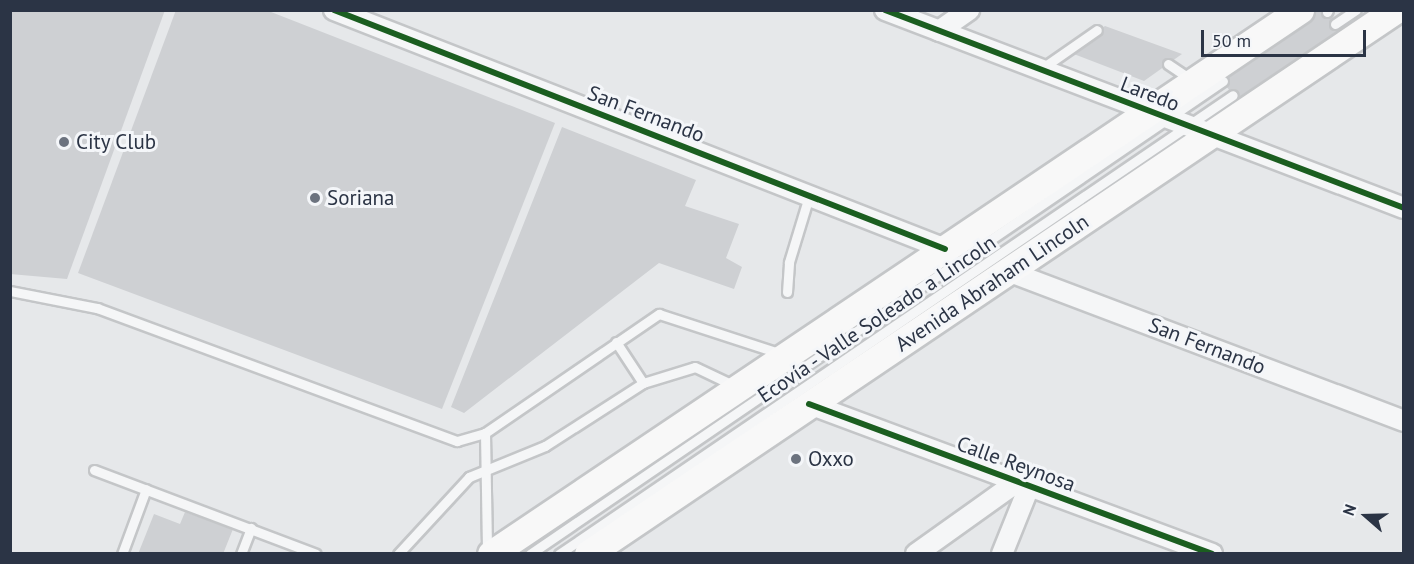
<!DOCTYPE html>
<html>
<head>
<meta charset="utf-8">
<style>
  body { margin:0 }
  #map { position:relative; width:1414px; height:564px; overflow:hidden; background:#e6e8ea; font-family:"PT Sans",sans-serif }
  div>[style] { position:absolute }
  .building>* { inset:0; background:#ced0d3 }
  .roads { filter:drop-shadow(2px 0 #c4c6c8) drop-shadow(-2px 0 #c4c6c8) drop-shadow(0 2px #c4c6c8) drop-shadow(0 -2px #c4c6c8) }
  .service>* { height:9px; margin:-4.5px; padding:0 4.5px; transform-origin:4.5px; border-radius:4.5px; background:#f5f6f7 }
  .minor>* { height:20px; margin:-10px; padding:0 10px; transform-origin:10px; border-radius:10px; background:#f5f6f7 }
  .secondary>* { height:27px; margin:-13.5px; padding:0 13.5px; transform-origin:13.5px; border-radius:13.5px; background:#f8f8f8 }
  .cycleway>* { height:6px; margin:-3px; padding:0 3px; transform-origin:3px; border-radius:3px; background:#1b5e20 }
  .dots>* { width:16px; height:16px; translate:-50% -50%; box-sizing:border-box; border:3px solid #f4f6f9; border-radius:50% }
  span { translate:-50% -50%; white-space:nowrap; text-align:center; line-height:1.15; -webkit-text-stroke:6px #f4f6f9; paint-order:stroke }
  .street-label { font-size:21px; color:#2b3445 }
  .poi-label { font-size:21px; color:#2b3445 }
  .left { translate:0 -50%; text-align:left }
  .frame { position:absolute; inset:0; border:12px solid #2b3445; pointer-events:none }
  .north { position:absolute; left:1336px; top:486px; width:60px; height:60px; -webkit-text-stroke:4px #f4f6f9; paint-order:stroke; rotate:290deg; font-size:16px; font-weight:700; line-height:24px; text-align:center; color:#2b3445 }
  .north::after { content:''; display:block; margin:auto; width:21px; height:27px; background:#2b3445; clip-path:polygon(50% 0,100% 100%,50% 72%,0 100%) }
  .scale { position:absolute; left:1201px; top:30px; width:165px; height:27px; box-sizing:border-box; border:3px solid #2b3445; border-top:0; padding-left:8px; font-size:18px; line-height:21px; white-space:nowrap; color:#2b3445; -webkit-text-stroke:4px #f4f6f9; paint-order:stroke }
</style>
</head>
<body>
<div id="map">
  <div class="building">
    <i style="clip-path:polygon(10px 10px,165px 10px,67px 279px,10px 274px)"></i>
    <i style="clip-path:polygon(176px 10px,266px 10px,555px 123px,442px 409px,78px 273px)"></i>
    <i style="clip-path:polygon(1311px 10px,1326px 10px,1341px 32px,1238px 103px,1218px 74px)"></i>
    <i style="clip-path:polygon(1105px 26px,1182px 54px,1144px 81px,1066px 51px)"></i>
    <i style="clip-path:polygon(562px 127px,696px 180px,685px 206px,739px 224px,726px 258px,742px 267px,734px 289px,659px 263px,464px 413px,451px 407px)"></i>
    <i style="clip-path:polygon(185px 512px,233px 529px,223px 554px,138px 554px,154px 514px,180px 524px)"></i>
  </div>
  <div class="roads">
    <div class="service">
      <i style="left:1327px;top:12px;width:2px;rotate:-63deg"></i>
      <i style="left:1335px;top:24px;width:25px;rotate:-34deg"></i>
      <i style="left:1168px;top:64px;width:29px;rotate:34deg"></i>
      <i style="left:1041px;top:69px;width:68px;rotate:-34.9deg"></i>
      <i style="left:10px;top:291px;width:89px;rotate:11.1deg"></i>
      <i style="left:97px;top:308px;width:384px;rotate:20.3deg"></i>
      <i style="left:457px;top:441px;width:29px;rotate:-16deg"></i>
      <i style="left:485px;top:433px;width:211px;rotate:-34.4deg"></i>
      <i style="left:659px;top:314px;width:126px;rotate:18deg"></i>
      <i style="left:787px;top:292px;width:30px;rotate:-86deg"></i>
      <i style="left:789px;top:262px;width:69px;rotate:-73.1deg"></i>
      <i style="left:643px;top:383px;width:54px;rotate:-17.1deg"></i>
      <i style="left:695px;top:367px;width:44px;rotate:25.4deg"></i>
      <i style="left:485px;top:433px;width:118px;rotate:89deg"></i>
      <i style="left:94px;top:470px;width:237px;rotate:20.7deg"></i>
      <i style="left:122px;top:554px;width:69px;rotate:-69.7deg"></i>
      <i style="left:241px;top:554px;width:28px;rotate:-69deg"></i>
      <i style="left:398px;top:554px;width:105px;rotate:-47.3deg"></i>
      <i style="left:469px;top:477px;width:82px;rotate:-22.2deg"></i>
      <i style="left:545px;top:446px;width:117px;rotate:-32.7deg"></i>
      <i style="left:643px;top:383px;width:49px;rotate:-123.4deg"></i>
      <i style="left:530px;top:554px;width:839px;rotate:-34.32deg"></i>
      <i style="left:559px;top:554px;width:815px;rotate:-34.26deg"></i>
    </div>
    <div class="minor">
      <i style="left:334px;top:10px;width:656px;rotate:21.36deg"></i>
      <i style="left:885px;top:10px;width:555px;rotate:20.88deg"></i>
      <i style="left:939px;top:31px;width:37px;rotate:-35deg"></i>
      <i style="left:1010px;top:272px;width:421px;rotate:20.7deg"></i>
      <i style="left:809px;top:404px;width:430px;rotate:20.4deg"></i>
      <i style="left:916px;top:554px;width:124px;rotate:-35.5deg"></i>
      <i style="left:1002px;top:554px;width:72px;rotate:-68.1deg"></i>
    </div>
    <div class="secondary">
      <i style="left:491px;top:554px;width:975px;rotate:-33.92deg"></i>
      <i style="left:588px;top:554px;width:973px;rotate:-33.98deg"></i>
    </div>
  </div>
  <div class="cycleway">
    <i style="left:334px;top:10px;width:656px;rotate:21.36deg"></i>
    <i style="left:885px;top:10px;width:555px;rotate:20.88deg"></i>
    <i style="left:809px;top:404px;width:430px;rotate:20.4deg"></i>
  </div>
  <div class="dots">
    <i style="left:64px;top:142px;background:#6c737f"></i>
    <i style="left:315px;top:198px;background:#6c737f"></i>
    <i style="left:796px;top:459px;background:#6c737f"></i>
  </div>
  <div class="street-label">
    <span style="left:1150px;top:94px;rotate:21deg">Laredo</span>
    <span style="left:646px;top:114px;rotate:21deg">San Fernando</span>
    <span style="left:992px;top:283px;rotate:-34deg">Avenida Abraham Lincoln</span>
    <span style="left:877px;top:319px;rotate:-34deg">Ecovía - Valle Soleado a Lincoln</span>
    <span style="left:1207px;top:346px;rotate:21deg">San Fernando</span>
    <span style="left:1016px;top:464px;rotate:20deg">Calle Reynosa</span>
  </div>
  <div class="poi-label">
    <span class="left" style="left:76px;top:142px">City Club</span>
    <span class="left" style="left:327px;top:198px">Soriana</span>
    <span class="left" style="left:808px;top:459px">Oxxo</span>
  </div>
  <div class="frame"></div>
  <div class="north">N</div>
  <div class="scale">50 m</div>
</div>
</body>
</html>
